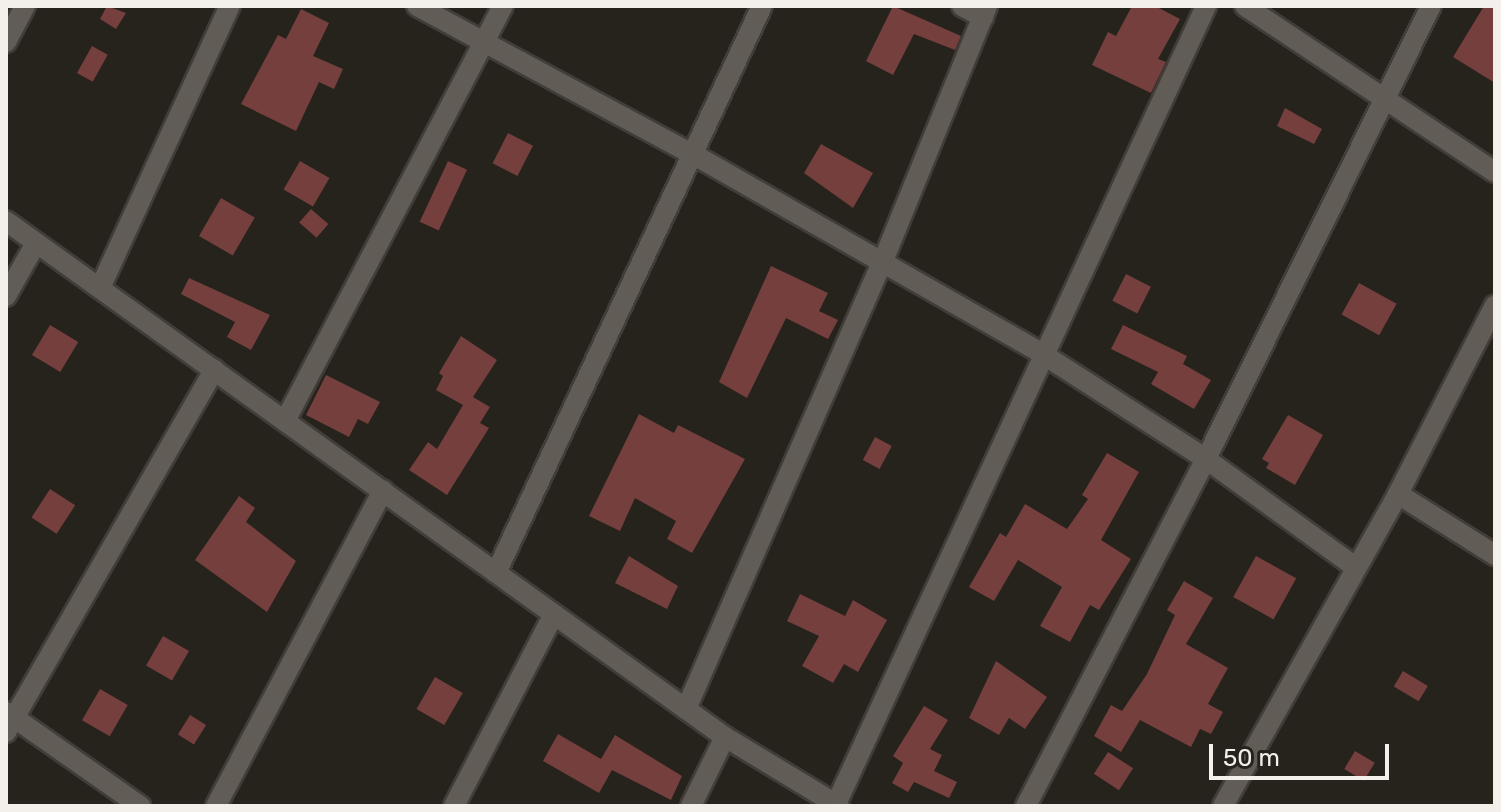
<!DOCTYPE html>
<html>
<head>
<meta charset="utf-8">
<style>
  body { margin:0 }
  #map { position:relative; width:1501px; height:812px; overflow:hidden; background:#26221c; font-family:Rubik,sans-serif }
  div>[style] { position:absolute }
  .building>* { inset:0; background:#743f3d; transform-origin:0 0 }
  .roads { filter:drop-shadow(2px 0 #413d39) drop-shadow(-2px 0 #413d39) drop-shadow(0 2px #413d39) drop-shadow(0 -2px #413d39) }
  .street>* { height:20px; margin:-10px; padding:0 10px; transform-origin:10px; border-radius:10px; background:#615c55 }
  span { translate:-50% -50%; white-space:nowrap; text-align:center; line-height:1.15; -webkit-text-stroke:8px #26221c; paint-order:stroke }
  .frame { position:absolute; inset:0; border:8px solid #f3f0ec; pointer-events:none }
  .scale { position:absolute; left:1209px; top:744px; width:180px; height:36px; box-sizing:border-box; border:4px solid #f3f0ec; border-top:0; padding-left:10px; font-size:24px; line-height:28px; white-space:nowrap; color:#f3f0ec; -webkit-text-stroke:6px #26221c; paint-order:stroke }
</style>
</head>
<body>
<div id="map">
  <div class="building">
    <i style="clip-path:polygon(107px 6px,126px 13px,116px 29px,100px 19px)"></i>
    <i style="clip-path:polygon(893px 6px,961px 36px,955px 50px,914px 34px,893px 75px,866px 61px)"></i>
    <i style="clip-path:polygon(1132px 6px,1155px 6px,1180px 19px,1158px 59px,1166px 62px,1151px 93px,1092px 65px,1108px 32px,1116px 36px)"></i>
    <i style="clip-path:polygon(1484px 6px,1495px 6px,1495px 83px,1453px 57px)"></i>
    <i style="clip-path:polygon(301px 9px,329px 23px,313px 56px,343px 69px,334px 89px,319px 82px,296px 131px,241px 104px,278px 35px,286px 39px)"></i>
    <i style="left:92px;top:46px;width:18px;height:31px;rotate:29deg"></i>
    <i style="clip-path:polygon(1285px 108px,1322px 129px,1314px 144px,1277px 126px)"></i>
    <i style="left:508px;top:133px;width:28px;height:34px;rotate:27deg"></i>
    <i style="clip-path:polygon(821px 144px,873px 173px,853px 208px,804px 173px)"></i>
    <i style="left:300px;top:161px;width:34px;height:33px;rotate:30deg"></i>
    <i style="left:448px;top:161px;width:21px;height:67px;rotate:25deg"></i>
    <i style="left:221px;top:198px;width:39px;height:44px;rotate:30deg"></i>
    <i style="left:311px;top:209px;width:23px;height:18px;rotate:41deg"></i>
    <i style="clip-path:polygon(771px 266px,828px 293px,819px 311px,838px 320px,828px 339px,786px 318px,747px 398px,719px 382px)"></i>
    <i style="left:1126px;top:274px;width:28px;height:30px;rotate:27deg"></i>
    <i style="clip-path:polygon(189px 278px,270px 315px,251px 350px,227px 337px,235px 322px,181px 294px)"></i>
    <i style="left:1359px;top:283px;width:43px;height:36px;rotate:29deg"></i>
    <i style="left:50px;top:325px;width:33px;height:35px;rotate:31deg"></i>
    <i style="clip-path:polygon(1123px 325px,1187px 356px,1183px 364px,1211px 380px,1194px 409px,1151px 384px,1158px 372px,1111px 349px)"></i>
    <i style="clip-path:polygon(461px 336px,497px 360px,473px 397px,490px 407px,480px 423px,489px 428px,447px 495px,409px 470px,428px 442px,437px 449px,463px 405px,436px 390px,443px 376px,439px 373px)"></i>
    <i style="clip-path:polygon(326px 375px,380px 402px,368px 424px,358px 419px,349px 437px,306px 415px)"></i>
    <i style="clip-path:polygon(639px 414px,674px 433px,678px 425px,745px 459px,692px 553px,667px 539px,676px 521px,635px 498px,620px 531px,589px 516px)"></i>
    <i style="clip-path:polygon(1288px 415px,1323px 435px,1295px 485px,1266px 468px,1269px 463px,1262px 459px)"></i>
    <i style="left:875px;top:437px;width:19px;height:26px;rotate:28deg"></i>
    <i style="clip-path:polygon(1107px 453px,1139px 472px,1101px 540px,1131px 559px,1099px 610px,1090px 605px,1070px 642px,1040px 626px,1062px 587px,1018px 560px,994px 601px,969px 587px,1000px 533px,1006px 537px,1025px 504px,1067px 529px,1088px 499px,1082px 495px)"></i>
    <i style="left:50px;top:489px;width:30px;height:34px;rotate:33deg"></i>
    <i style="clip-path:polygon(239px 496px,255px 508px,246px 522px,296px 561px,267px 612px,195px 560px)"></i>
    <i style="clip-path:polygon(629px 556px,678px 586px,667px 609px,615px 583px)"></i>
    <i style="left:1256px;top:556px;width:46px;height:47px;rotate:29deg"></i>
    <i style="clip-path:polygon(1184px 581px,1213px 598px,1186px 644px,1228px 668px,1208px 704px,1223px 712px,1211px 734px,1200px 729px,1191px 747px,1140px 720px,1121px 752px,1094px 736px,1111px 705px,1122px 711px,1147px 674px,1175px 615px,1167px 610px)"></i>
    <i style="clip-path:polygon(800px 594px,845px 616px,853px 600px,887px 620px,858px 672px,844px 664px,833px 683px,802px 666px,819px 636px,787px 621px)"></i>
    <i style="left:163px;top:636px;width:30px;height:34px;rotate:30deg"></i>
    <i style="clip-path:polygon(996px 661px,1047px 697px,1025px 729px,1009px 718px,999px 735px,969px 718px)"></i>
    <i style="left:1403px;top:671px;width:29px;height:18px;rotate:31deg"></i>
    <i style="left:435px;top:677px;width:32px;height:37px;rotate:30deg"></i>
    <i style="left:100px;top:689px;width:32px;height:36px;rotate:30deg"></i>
    <i style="clip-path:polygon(924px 706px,948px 720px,930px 749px,942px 755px,934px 771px,957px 782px,949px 798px,914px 782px,908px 792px,892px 783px,903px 763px,893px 756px)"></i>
    <i style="left:190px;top:715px;width:19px;height:23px;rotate:32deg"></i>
    <i style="clip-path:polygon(558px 734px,601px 759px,615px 735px,682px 776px,671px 800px,612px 770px,599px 793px,543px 761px)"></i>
    <i style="left:1355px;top:751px;width:23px;height:21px;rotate:31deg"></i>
    <i style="left:1108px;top:752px;width:30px;height:26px;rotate:33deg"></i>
  </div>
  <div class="roads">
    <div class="street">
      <i style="left:417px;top:6px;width:317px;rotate:28.3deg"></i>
      <i style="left:696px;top:156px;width:397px;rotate:29.7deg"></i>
      <i style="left:1041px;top:353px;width:196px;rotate:32.7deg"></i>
      <i style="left:1206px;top:459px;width:184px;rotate:35.9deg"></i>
      <i style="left:962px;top:6px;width:24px;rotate:28deg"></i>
      <i style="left:1245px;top:6px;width:300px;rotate:33.6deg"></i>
      <i style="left:6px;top:42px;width:41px;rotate:-62.2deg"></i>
      <i style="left:6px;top:221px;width:885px;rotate:35.67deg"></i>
      <i style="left:725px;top:737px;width:133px;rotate:31.2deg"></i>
      <i style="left:100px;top:288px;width:311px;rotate:-65.3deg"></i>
      <i style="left:6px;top:296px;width:61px;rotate:-60.5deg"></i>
      <i style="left:285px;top:421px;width:469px;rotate:-62.3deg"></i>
      <i style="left:1398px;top:494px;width:115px;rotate:32.2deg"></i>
      <i style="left:496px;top:573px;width:626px;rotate:-64.87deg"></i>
      <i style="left:686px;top:709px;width:489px;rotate:-66.3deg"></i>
      <i style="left:883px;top:261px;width:275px;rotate:-67.8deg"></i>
      <i style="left:6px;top:712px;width:164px;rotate:35deg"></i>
      <i style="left:6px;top:732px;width:418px;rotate:-60.1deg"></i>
      <i style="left:836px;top:804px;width:880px;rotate:-65.12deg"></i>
      <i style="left:216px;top:806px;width:357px;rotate:-62.1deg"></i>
      <i style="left:454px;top:806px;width:216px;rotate:-62.5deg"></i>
      <i style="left:691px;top:806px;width:77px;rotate:-63.8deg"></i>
      <i style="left:1026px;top:806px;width:391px;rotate:-62.6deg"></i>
      <i style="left:1206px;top:459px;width:506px;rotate:-63.59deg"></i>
      <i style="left:1223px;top:806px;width:358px;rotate:-60.7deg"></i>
      <i style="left:1398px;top:494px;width:212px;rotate:-62.8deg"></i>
    </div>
  </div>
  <div class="frame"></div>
  <div class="scale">50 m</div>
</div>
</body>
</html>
